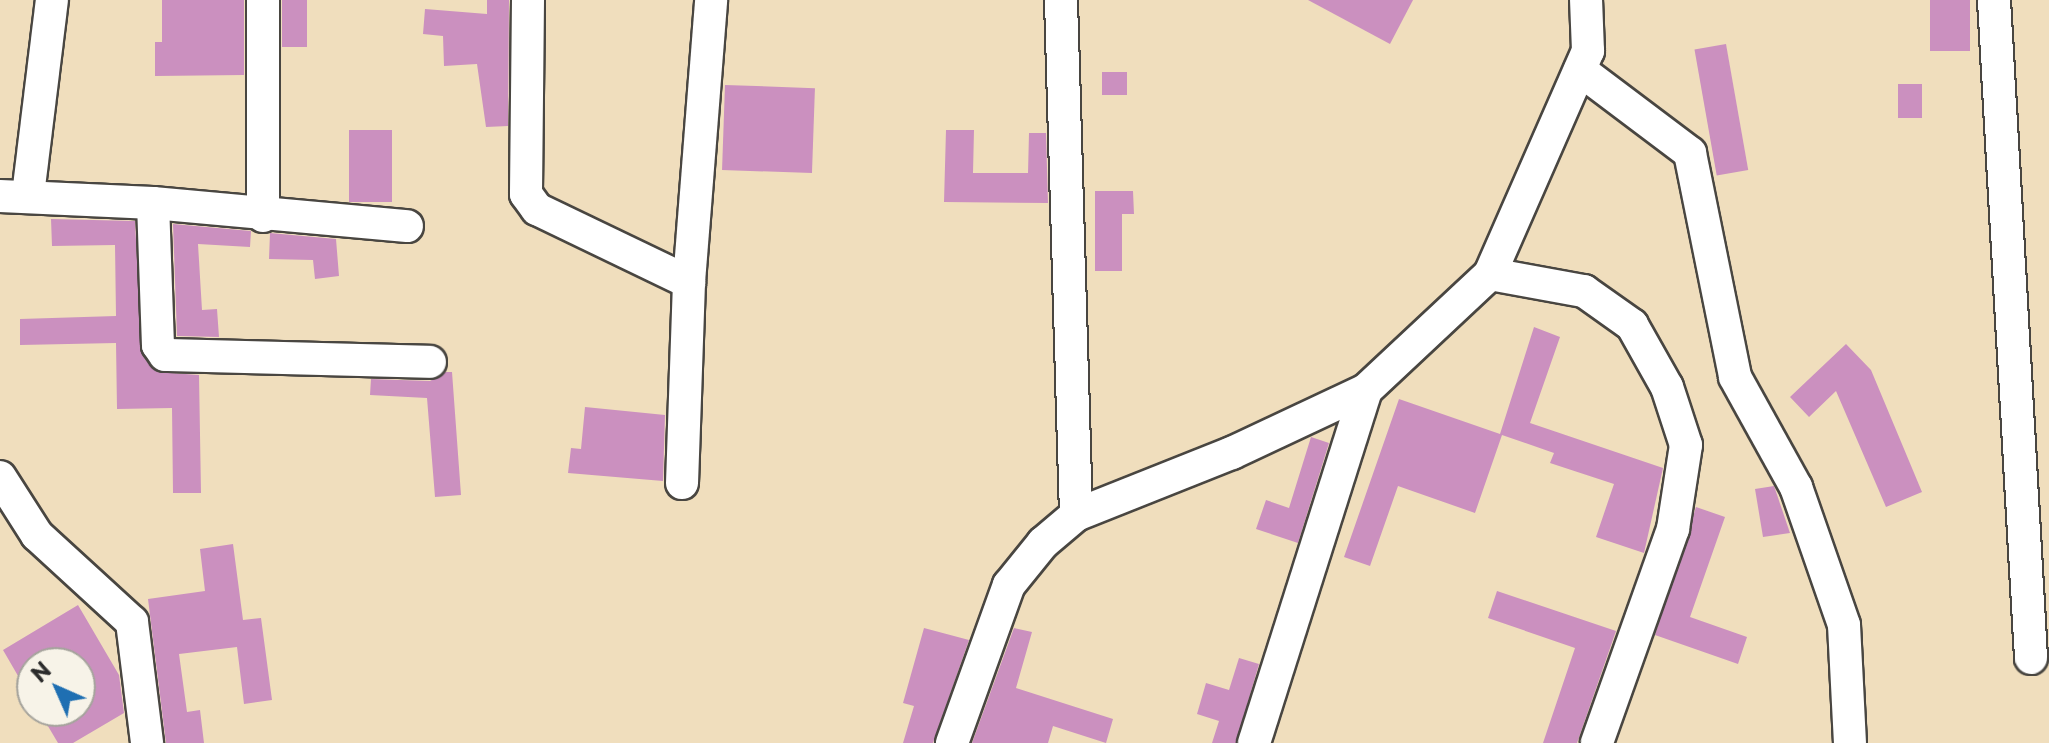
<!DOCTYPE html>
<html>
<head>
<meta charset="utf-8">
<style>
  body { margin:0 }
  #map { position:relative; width:2049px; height:743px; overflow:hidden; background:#f0debd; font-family:"Playpen Sans",sans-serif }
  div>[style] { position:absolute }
  .building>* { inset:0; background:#cb90bf; transform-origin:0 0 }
  .roads { filter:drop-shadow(2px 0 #494641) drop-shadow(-2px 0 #494641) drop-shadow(0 2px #494641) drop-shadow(0 -2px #494641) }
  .minor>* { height:32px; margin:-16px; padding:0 16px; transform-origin:16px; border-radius:16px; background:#fff }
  span { translate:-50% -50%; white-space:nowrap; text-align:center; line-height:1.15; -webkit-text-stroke:6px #f7f3e8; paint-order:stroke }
  .north { position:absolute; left:16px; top:647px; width:80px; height:80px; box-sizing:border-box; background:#f7f3e8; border:2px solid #a5a39c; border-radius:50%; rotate:315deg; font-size:22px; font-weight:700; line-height:32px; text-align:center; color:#2b2b2b }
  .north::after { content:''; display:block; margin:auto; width:28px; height:36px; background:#1f6fb2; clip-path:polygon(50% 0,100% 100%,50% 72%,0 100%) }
</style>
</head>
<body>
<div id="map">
  <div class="building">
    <i style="clip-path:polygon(162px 0,244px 0,244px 75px,155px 76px,155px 42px,162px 42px)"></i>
    <i style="left:282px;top:0;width:25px;height:47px"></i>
    <i style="clip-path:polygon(487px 0,509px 0,508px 126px,486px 127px,477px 64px,444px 66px,443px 36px,423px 34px,425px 9px,487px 14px)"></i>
    <i style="clip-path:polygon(1308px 0,1413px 0,1390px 44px)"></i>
    <i style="left:1930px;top:0;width:40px;height:51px"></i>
    <i style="left:1726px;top:44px;width:128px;height:32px;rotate:80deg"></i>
    <i style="left:1102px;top:72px;width:25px;height:23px"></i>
    <i style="left:1898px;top:84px;width:24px;height:34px"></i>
    <i style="left:725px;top:85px;width:90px;height:85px;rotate:2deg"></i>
    <i style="left:349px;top:130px;width:43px;height:72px"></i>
    <i style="clip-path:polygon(946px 130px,974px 130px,973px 173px,1028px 173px,1029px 133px,1046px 133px,1048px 203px,944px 202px)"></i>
    <i style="clip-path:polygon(1095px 191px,1133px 191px,1134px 214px,1122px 214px,1122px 271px,1095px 271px)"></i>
    <i style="clip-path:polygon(51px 219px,135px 221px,142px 355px,157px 372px,199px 375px,201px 493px,173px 493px,172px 408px,117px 409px,116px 343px,20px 345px,20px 319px,116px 316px,115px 245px,52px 246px)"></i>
    <i style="clip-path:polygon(173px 224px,251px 231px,250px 247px,198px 244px,202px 310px,217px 309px,219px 337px,177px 336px)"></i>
    <i style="clip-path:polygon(270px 233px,336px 239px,339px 276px,315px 279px,313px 260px,269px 259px)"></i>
    <i style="clip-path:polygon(1534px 327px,1560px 337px,1530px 423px,1663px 468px,1644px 553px,1596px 537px,1614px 484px,1550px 463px,1554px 453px,1502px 435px,1475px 513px,1398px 486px,1370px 566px,1344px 557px,1399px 399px,1500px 434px)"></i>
    <i style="clip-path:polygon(1846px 344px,1871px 370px,1922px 492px,1886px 507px,1836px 391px,1809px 417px,1790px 397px)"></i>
    <i style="clip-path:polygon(446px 372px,452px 372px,461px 495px,435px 497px,427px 398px,370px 395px,371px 379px,430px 381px)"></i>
    <i style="clip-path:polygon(585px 407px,665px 415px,663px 481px,568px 473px,571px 448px,581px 449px)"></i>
    <i style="clip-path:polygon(1311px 437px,1329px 443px,1298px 543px,1256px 529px,1266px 500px,1289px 508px)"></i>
    <i style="clip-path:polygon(1774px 486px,1790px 533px,1763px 537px,1755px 489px)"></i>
    <i style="clip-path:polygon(1696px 507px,1725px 517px,1690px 617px,1747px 637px,1738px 664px,1655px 635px)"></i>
    <i style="clip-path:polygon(233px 544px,243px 620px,261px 618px,272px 700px,244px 704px,237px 647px,179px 654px,187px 712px,200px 710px,204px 743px,166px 743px,148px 599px,205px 591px,200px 549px)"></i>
    <i style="clip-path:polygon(1497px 591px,1616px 631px,1577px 743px,1543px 743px,1575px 648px,1488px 618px)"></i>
    <i style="clip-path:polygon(78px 605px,119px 675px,124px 713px,73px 743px,58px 743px,39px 711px,80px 711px,80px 663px,32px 663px,32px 700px,3px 650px)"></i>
    <i style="clip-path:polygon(924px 628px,969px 640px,933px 743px,903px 743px,914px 706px,903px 703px)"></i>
    <i style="clip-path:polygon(1014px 628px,1032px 632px,1016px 688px,1113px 719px,1106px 743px,1053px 726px,1048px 743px,972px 743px)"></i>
    <i style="clip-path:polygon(1239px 658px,1259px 664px,1236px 743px,1212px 743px,1219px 721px,1197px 714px,1206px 683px,1229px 690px)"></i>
  </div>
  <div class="roads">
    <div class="minor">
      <i style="left:528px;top:0;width:194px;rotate:90.6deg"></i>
      <i style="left:526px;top:194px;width:19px;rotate:54deg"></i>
      <i style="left:537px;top:209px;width:169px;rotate:25.7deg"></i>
      <i style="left:1061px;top:0;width:515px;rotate:88.33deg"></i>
      <i style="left:1994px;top:0;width:659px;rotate:86.78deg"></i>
      <i style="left:1580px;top:70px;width:138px;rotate:37deg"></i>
      <i style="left:1690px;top:153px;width:228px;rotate:78.6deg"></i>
      <i style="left:1735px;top:377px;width:126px;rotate:61deg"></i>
      <i style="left:1796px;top:487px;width:146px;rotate:70.8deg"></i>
      <i style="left:1844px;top:625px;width:118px;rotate:87.1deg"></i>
      <i style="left:28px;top:195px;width:196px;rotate:-83deg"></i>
      <i style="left:0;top:196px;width:153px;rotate:2.6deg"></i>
      <i style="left:153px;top:203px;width:255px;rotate:5.2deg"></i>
      <i style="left:153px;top:203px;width:142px;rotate:88deg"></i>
      <i style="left:158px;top:345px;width:12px;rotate:55deg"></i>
      <i style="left:165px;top:355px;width:265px;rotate:1.5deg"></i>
      <i style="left:263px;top:216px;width:216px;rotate:-90deg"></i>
      <i style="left:1490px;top:274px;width:244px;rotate:-66.3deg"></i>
      <i style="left:1588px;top:51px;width:51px;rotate:-92.2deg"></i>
      <i style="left:0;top:477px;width:69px;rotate:57.5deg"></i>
      <i style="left:37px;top:535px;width:129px;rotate:42.5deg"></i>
      <i style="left:132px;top:622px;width:122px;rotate:82.9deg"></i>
      <i style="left:682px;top:483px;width:201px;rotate:-88deg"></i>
      <i style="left:689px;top:282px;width:283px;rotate:-85.5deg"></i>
      <i style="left:952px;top:743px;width:168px;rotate:-70.2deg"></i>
      <i style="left:1009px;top:585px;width:54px;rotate:-51deg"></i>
      <i style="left:1043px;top:543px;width:43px;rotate:-40.3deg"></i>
      <i style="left:1076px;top:515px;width:168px;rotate:-21.7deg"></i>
      <i style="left:1232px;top:453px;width:148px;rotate:-25.2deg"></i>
      <i style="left:1366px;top:390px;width:170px;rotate:-43.1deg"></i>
      <i style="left:1490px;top:274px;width:96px;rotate:10.3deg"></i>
      <i style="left:1584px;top:291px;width:59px;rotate:35.3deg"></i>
      <i style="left:1632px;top:325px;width:71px;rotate:60.6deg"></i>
      <i style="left:1667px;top:387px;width:61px;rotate:71.9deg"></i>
      <i style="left:1686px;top:445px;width:85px;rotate:98.8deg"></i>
      <i style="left:1673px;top:529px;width:227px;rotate:109.6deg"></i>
      <i style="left:1254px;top:743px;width:370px;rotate:-72.4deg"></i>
    </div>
  </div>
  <div class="north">N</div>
</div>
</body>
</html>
